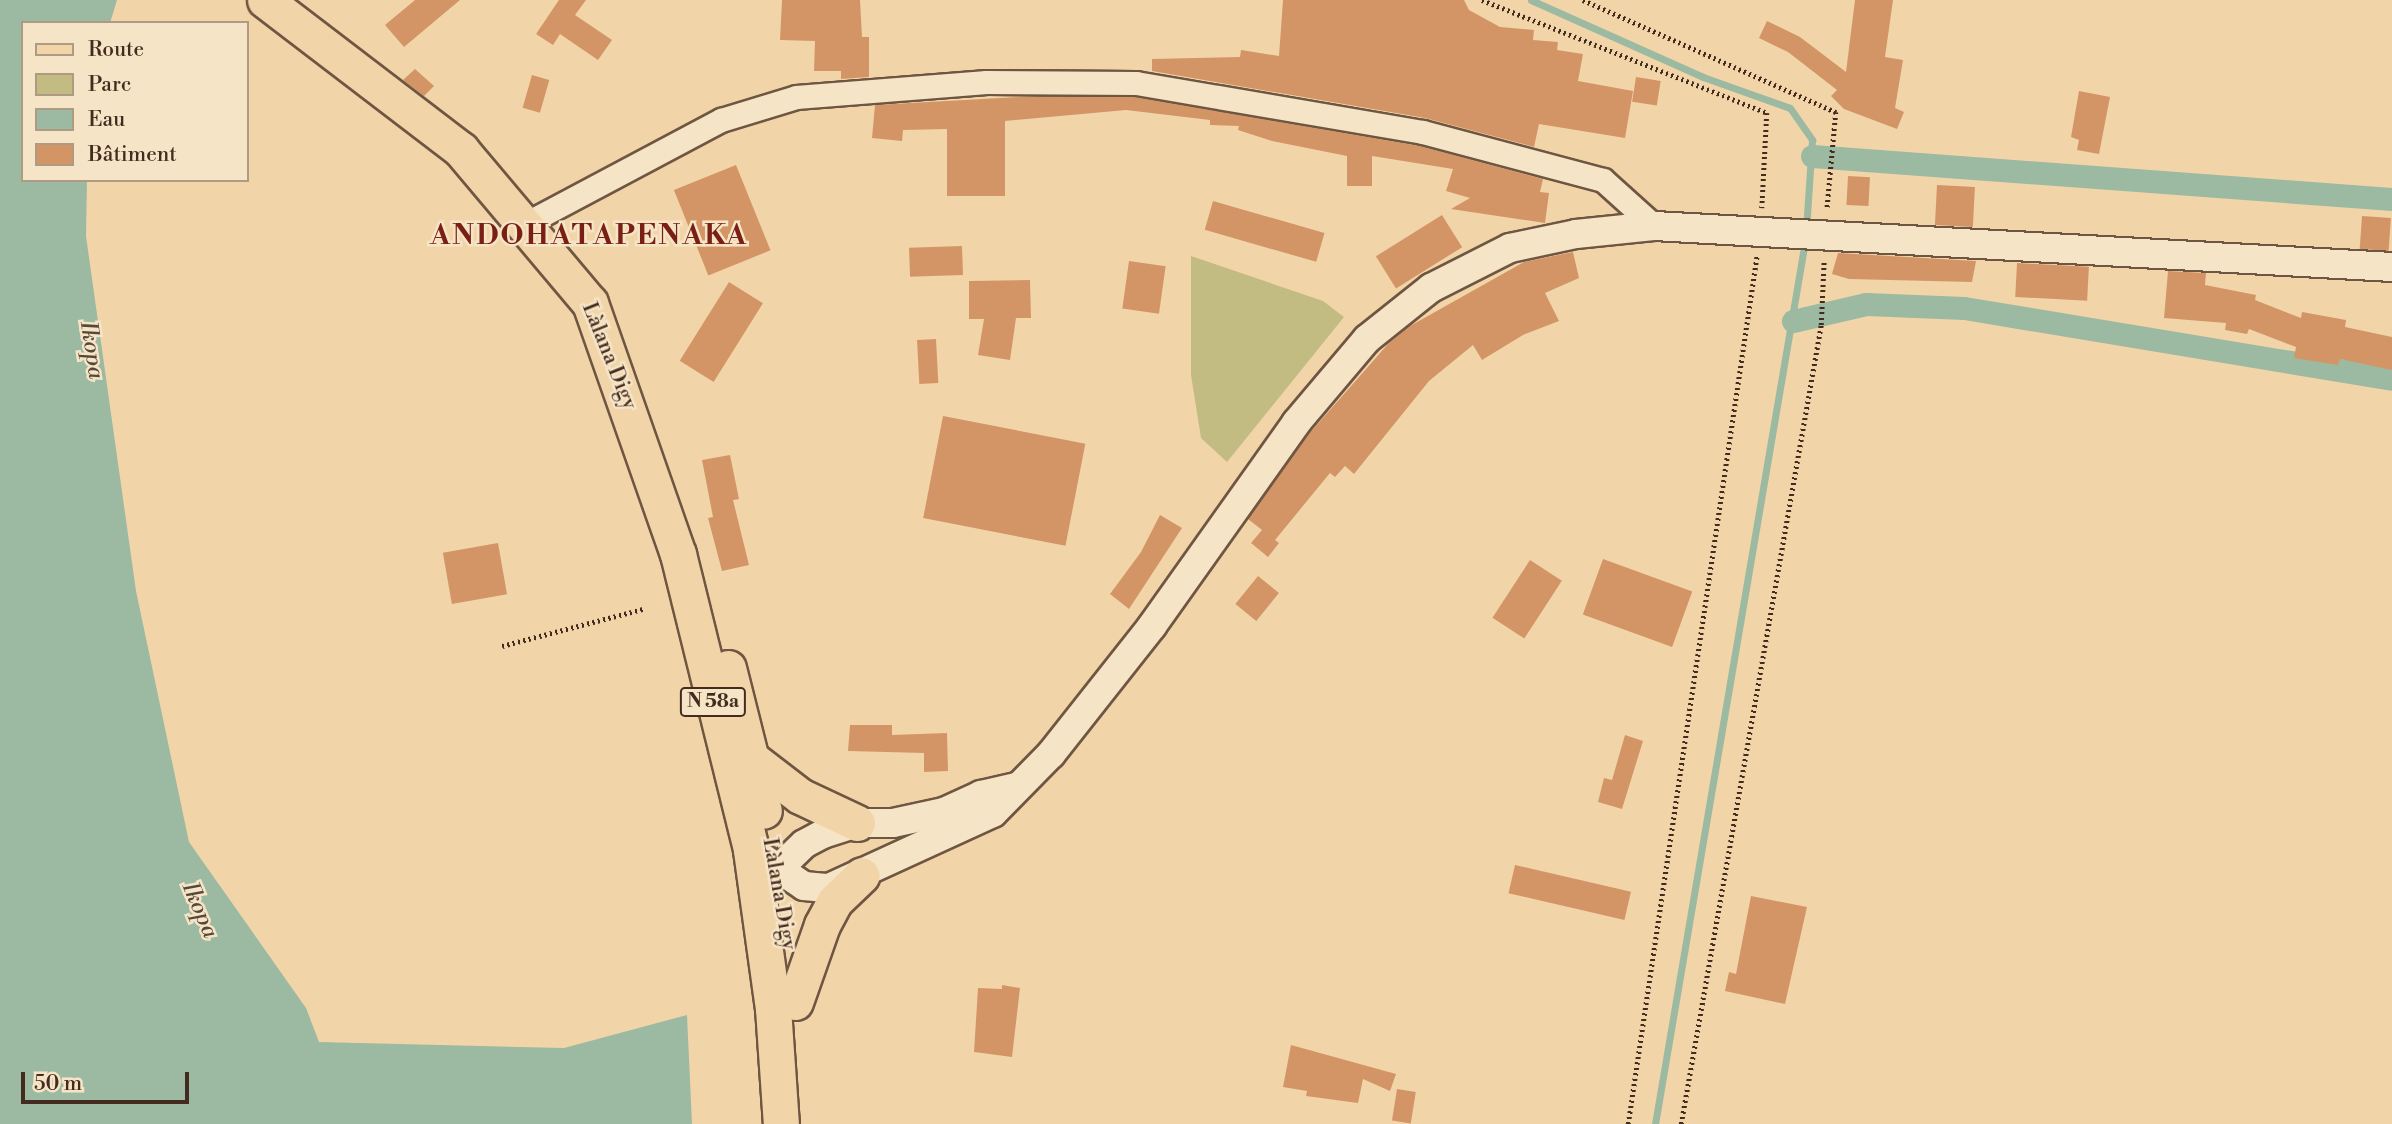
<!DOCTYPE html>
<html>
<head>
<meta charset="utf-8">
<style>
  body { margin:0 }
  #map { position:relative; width:2392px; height:1124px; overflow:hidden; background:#f1d5a9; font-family:"Libre Bodoni",serif }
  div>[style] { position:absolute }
  .green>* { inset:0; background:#c2bb82 }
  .water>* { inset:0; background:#9cb9a2 }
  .stream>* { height:7px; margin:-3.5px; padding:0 3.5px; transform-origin:3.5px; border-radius:3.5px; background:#9cb9a2 }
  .canal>* { height:23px; margin:-11.5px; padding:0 11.5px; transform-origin:11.5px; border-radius:11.5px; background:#9cb9a2 }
  .building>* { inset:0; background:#d49566; transform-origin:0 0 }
  .path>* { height:4.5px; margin-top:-2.25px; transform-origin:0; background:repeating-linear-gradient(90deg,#442b1f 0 2px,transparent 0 5.5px) }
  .roads { filter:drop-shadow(2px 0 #6f5642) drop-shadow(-2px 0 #6f5642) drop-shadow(0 2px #6f5642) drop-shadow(0 -2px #6f5642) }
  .minor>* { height:23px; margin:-11.5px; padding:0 11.5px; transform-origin:11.5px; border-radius:11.5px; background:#f6e4c7 }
  .tertiary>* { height:28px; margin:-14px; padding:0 14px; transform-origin:14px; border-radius:14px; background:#f6e4c7 }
  .primary>* { height:35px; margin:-17.5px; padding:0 17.5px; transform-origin:17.5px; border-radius:17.5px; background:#f1d5a9 }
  span { translate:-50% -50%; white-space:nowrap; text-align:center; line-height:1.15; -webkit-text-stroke:5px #f6e4c7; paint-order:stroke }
  .shield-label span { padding:2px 5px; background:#f6e4c7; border:2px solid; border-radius:5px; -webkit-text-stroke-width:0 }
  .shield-label { font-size:19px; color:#442b1f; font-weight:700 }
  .street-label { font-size:21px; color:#442b1f }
  .water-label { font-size:23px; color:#564739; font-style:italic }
  .district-label { font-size:28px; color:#7a1f14; font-weight:700; letter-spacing:2px }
  .legend { position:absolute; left:21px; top:21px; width:228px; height:161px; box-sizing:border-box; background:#f6e4c7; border:2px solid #af9a84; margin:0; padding:9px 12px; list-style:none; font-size:21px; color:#442b1f }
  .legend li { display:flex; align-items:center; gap:14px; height:35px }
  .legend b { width:35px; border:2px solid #af9a84 }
  .scale { position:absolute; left:21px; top:1072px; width:168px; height:32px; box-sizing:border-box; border:4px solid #442b1f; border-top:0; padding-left:9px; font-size:21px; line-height:24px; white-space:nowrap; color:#442b1f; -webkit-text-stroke:5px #f6e4c7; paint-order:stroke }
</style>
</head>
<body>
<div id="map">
  <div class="green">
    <i style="clip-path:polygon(1191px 256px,1323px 301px,1344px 317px,1227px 462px,1201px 438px,1191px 375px)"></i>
  </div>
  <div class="water">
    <i style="clip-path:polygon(0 0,117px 0,110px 23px,23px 23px,23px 180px,87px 180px,86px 236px,136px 591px,189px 842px,306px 1008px,319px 1042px,564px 1048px,687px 1015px,692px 1124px,0 1124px)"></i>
  </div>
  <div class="stream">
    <i style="left:1531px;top:0;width:188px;rotate:24.1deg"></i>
    <i style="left:1703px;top:77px;width:92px;rotate:19.6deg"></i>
    <i style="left:1790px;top:108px;width:39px;rotate:55deg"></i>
    <i style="left:1812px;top:140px;width:90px;rotate:93.8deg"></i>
    <i style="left:1655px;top:1124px;width:896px;rotate:-80.36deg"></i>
  </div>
  <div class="canal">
    <i style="left:1812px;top:156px;width:582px;rotate:4.24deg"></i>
    <i style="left:1793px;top:321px;width:75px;rotate:-13.1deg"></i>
    <i style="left:1866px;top:304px;width:98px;rotate:2.3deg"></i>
    <i style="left:1964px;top:308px;width:434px;rotate:9.4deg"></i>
  </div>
  <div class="building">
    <i style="clip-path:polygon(415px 0,460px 0,404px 47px,385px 25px)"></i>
    <i style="clip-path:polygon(559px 0,586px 0,575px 15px,612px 40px,598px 60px,560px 34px,553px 45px,536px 34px)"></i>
    <i style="clip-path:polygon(782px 0,860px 0,862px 37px,869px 37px,869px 77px,841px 79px,841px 71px,814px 71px,815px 41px,780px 40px)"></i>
    <i style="clip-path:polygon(1283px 0,1464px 0,1469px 10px,1500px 27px,1534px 30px,1533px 40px,1558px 42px,1557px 50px,1583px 54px,1578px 81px,1633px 91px,1625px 138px,1539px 124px,1534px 147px,1425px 118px,1152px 71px,1152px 59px,1240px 57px,1241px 50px,1279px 56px)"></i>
    <i style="clip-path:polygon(1855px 0,1893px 0,1885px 57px,1903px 60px,1895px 108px,1904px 112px,1897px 129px,1844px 109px,1831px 96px,1837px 90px,1788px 52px,1759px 38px,1767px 21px,1800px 37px,1846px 72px)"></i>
    <i style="clip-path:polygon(415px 69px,434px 86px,424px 96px,403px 80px)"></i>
    <i style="left:532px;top:75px;width:18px;height:34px;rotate:16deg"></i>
    <i style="left:1636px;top:77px;width:25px;height:25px;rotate:9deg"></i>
    <i style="clip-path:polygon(2079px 91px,2110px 97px,2099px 154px,2077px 150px,2079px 140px,2071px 137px)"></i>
    <i style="clip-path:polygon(1038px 96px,1135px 97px,1420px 146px,1543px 179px,1540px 192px,1549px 193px,1545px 223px,1451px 209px,1470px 198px,1446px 191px,1453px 169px,1372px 156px,1372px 186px,1347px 186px,1347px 156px,1272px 141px,1238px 130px,1239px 126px,1210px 125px,1210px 120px,1126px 110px,1005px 121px,1005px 196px,947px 196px,947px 129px,903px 130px,902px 141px,872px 138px,875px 105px)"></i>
    <i style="left:736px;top:165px;width:92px;height:67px;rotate:68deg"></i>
    <i style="left:1848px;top:176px;width:22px;height:29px;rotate:3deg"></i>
    <i style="left:1937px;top:185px;width:38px;height:40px;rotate:3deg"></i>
    <i style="left:1213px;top:201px;width:116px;height:30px;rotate:16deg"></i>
    <i style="left:1442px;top:215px;width:38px;height:78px;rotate:58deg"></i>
    <i style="left:2362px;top:216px;width:29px;height:33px;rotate:4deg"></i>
    <i style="left:962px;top:246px;width:29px;height:53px;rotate:88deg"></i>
    <i style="clip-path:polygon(1573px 252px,1579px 278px,1545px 293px,1559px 321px,1523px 335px,1482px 360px,1473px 345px,1429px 381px,1354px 474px,1345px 466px,1335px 477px,1330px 473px,1275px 540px,1279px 543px,1268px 557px,1251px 543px,1262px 530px,1248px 519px,1307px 436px,1388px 344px,1410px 326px,1524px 262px)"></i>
    <i style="clip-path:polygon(1838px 253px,1976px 261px,1972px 282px,1849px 279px,1832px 274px)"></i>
    <i style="left:1129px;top:261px;width:37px;height:48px;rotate:8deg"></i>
    <i style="left:2017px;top:263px;width:72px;height:34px;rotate:3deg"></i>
    <i style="clip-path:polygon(2168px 271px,2206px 273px,2205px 285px,2256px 295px,2255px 300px,2301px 318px,2302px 312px,2346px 320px,2345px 327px,2392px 337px,2392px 370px,2340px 359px,2338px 365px,2294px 358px,2296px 347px,2249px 329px,2247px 334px,2225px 330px,2226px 323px,2164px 318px)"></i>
    <i style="clip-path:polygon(1030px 280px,1031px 318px,1016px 318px,1010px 360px,978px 355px,984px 319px,969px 319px,969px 281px)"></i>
    <i style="left:729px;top:282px;width:40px;height:93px;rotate:32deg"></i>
    <i style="left:936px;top:339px;width:44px;height:19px;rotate:87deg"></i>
    <i style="left:943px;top:416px;width:145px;height:104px;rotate:11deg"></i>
    <i style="clip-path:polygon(730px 455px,739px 499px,733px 500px,749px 565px,722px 571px,708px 518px,713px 517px,702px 460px)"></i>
    <i style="clip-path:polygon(1160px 515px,1182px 528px,1129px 609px,1110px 594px,1141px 552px)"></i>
    <i style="left:498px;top:543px;width:52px;height:56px;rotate:80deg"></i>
    <i style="left:1603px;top:559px;width:95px;height:59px;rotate:20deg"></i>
    <i style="left:1530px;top:560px;width:38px;height:69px;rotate:33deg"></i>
    <i style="left:1258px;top:576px;width:27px;height:36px;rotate:39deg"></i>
    <i style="clip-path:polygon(850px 725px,892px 725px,892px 735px,947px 733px,948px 771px,924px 772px,924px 753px,848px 751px)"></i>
    <i style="clip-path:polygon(1625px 735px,1643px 741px,1622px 809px,1598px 802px,1604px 778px,1612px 780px)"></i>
    <i style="left:1515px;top:865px;width:119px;height:29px;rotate:13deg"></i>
    <i style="clip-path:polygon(1751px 896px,1807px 907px,1785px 1004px,1725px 991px,1729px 972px,1736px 974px)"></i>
    <i style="clip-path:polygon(1002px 985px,1020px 988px,1012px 1057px,974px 1052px,978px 988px,1002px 989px)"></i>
    <i style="clip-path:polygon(1291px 1045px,1396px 1074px,1390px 1091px,1363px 1079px,1358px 1103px,1306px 1096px,1307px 1091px,1283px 1087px)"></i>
    <i style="left:1397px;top:1089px;width:19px;height:32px;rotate:9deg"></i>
  </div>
  <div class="path">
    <i style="left:1482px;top:0;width:307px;rotate:21.6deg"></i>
    <i style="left:1767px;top:113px;width:95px;rotate:93deg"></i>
    <i style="left:1583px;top:0;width:277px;rotate:23.9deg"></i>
    <i style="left:1836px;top:112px;width:99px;rotate:95.2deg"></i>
    <i style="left:502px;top:646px;width:146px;rotate:-14.7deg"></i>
    <i style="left:1628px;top:1124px;width:879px;rotate:-81.56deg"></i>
    <i style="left:1681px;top:1124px;width:811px;rotate:-80.06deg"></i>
    <i style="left:1821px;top:325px;width:66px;rotate:-87.4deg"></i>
  </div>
  <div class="roads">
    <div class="minor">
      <i style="left:527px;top:223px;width:220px;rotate:-28deg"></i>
      <i style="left:721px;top:120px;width:78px;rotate:-17deg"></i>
      <i style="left:796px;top:97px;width:191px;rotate:-4.5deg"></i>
      <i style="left:986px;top:82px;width:150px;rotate:0.4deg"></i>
      <i style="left:1136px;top:83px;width:291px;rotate:9.7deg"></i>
      <i style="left:1423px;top:132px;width:186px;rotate:14.9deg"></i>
      <i style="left:1603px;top:180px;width:69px;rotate:42deg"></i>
    </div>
    <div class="tertiary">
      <i style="left:751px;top:850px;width:64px;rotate:34.2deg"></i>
      <i style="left:804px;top:886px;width:25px;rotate:5deg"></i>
      <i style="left:829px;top:888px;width:180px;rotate:-24.6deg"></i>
      <i style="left:993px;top:813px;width:83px;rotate:-45.5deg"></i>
      <i style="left:1051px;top:754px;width:163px;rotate:-51.7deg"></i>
      <i style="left:1152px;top:626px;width:249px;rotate:-54.6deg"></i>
      <i style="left:1296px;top:423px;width:110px;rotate:-49.8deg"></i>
      <i style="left:1367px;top:339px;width:82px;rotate:-38.6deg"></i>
      <i style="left:1431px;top:288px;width:89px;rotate:-26.9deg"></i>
      <i style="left:1510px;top:248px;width:67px;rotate:-12deg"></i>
      <i style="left:1576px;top:234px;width:78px;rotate:-5.9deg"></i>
      <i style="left:1654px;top:226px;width:739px;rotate:3.18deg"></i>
      <i style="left:768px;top:879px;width:50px;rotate:-44.2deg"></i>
      <i style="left:804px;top:844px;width:21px;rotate:-28deg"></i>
      <i style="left:823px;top:834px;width:36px;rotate:-18deg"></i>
      <i style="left:857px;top:823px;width:36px"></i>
      <i style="left:893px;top:823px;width:52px;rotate:-12.2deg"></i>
      <i style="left:944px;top:812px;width:41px;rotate:-24.7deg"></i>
      <i style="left:981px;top:795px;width:37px;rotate:-13deg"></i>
    </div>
    <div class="primary">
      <i style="left:265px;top:0;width:247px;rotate:37.4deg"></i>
      <i style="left:461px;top:150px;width:200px;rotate:49.9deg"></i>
      <i style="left:590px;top:303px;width:266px;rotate:70.7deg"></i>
      <i style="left:678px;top:554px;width:305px;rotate:76.1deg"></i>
      <i style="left:751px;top:850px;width:160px;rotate:82.1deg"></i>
      <i style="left:773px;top:1008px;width:116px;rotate:86.1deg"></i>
      <i style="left:728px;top:668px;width:147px;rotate:75.9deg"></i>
      <i style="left:753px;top:760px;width:59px;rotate:37.5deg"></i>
      <i style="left:800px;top:796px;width:63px;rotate:25.3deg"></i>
      <i style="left:795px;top:1002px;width:82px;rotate:-70.7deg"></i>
      <i style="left:822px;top:925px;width:27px;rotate:-62deg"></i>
      <i style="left:835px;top:901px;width:37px;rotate:-44deg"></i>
    </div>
  </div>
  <div class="shield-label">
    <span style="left:713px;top:702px">N 58a</span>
  </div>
  <div class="street-label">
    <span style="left:609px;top:356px;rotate:68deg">Làlana Digy</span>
    <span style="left:779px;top:894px;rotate:80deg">Làlana Digy</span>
  </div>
  <div class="water-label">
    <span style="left:92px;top:350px;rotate:81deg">Ikopa</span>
    <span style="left:200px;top:910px;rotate:67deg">Ikopa</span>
  </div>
  <div class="district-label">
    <span style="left:589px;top:236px">ANDOHATAPENAKA</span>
  </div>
  <ul class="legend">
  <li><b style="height:9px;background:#f1d5a9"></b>Route</li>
  <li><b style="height:19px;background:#c2bb82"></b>Parc</li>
  <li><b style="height:19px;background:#9cb9a2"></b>Eau</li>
  <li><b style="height:19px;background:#d49566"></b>Bâtiment</li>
  </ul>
  <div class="scale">50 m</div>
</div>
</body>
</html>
